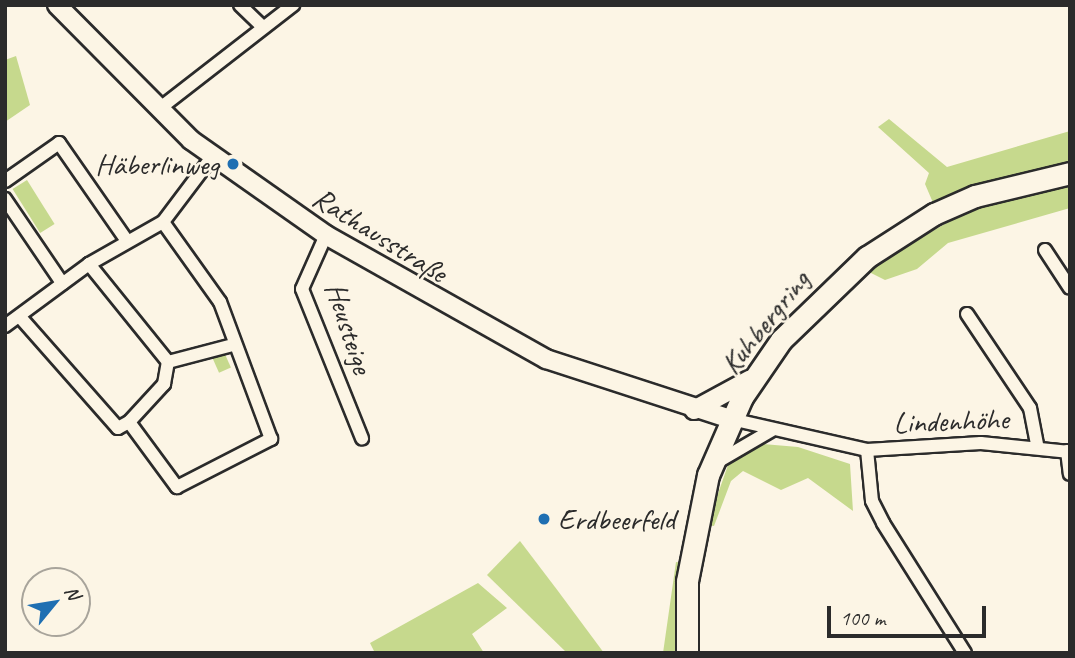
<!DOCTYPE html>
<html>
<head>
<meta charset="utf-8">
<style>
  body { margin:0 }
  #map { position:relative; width:1075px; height:658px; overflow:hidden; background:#fcf5e5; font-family:Caveat,sans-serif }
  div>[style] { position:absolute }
  .green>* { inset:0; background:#c6d98d; transform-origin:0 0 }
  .roads { filter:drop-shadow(2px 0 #2b2b2b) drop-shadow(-2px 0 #2b2b2b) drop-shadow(0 2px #2b2b2b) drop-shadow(0 -2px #2b2b2b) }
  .street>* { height:12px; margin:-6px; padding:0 6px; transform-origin:6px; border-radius:6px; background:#fcf5e5 }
  .secondary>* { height:18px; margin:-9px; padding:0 9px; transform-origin:9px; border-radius:9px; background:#fcf5e5 }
  .primary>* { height:21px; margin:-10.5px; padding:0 10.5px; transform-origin:10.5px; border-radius:10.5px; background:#fcf5e5 }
  .dots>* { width:19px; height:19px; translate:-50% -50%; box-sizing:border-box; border:4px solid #fcf5e5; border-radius:50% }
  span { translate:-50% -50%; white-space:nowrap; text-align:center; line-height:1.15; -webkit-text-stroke:5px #fcf5e5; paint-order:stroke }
  .poi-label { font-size:30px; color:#2b2b2b }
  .right { translate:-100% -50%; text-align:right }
  .left { translate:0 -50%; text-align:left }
  .street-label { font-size:30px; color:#2b2b2b }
  .frame { position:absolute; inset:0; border:7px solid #2b2b2b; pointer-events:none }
  .north { position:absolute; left:21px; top:567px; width:70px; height:70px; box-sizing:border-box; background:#fcf5e5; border:2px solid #a8a49b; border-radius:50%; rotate:60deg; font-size:19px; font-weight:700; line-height:28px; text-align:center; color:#2b2b2b }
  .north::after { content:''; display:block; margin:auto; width:24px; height:32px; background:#1f6fb2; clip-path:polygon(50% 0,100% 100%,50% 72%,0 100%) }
  .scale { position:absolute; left:827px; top:606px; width:159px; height:32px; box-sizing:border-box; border:4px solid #2b2b2b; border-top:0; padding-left:9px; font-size:21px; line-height:24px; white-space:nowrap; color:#2b2b2b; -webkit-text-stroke:5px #fcf5e5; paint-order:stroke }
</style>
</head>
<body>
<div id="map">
  <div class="green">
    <i style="clip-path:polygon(16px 56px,30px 105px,5px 122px,5px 60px)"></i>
    <i style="clip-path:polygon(889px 119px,947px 167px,1070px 131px,1070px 164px,1012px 175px,934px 205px,925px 184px,929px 173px,878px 127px)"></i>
    <i style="left:27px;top:180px;width:52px;height:17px;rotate:58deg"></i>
    <i style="clip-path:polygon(1070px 180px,1070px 208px,948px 243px,917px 269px,885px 280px,865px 270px,983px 202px)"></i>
    <i style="left:224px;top:352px;width:17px;height:13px;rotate:66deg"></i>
    <i style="clip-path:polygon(763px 444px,798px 447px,850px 464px,853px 511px,808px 478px,781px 490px,743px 471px,731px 481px,714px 526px,707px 525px,728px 465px)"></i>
    <i style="clip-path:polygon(520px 541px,558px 591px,604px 653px,567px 653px,487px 575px)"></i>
    <i style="clip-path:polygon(676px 562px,683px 563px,677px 653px,663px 653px)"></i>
    <i style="clip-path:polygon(478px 583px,507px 608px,472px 634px,484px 653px,375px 653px,370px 643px)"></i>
  </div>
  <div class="roads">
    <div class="street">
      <i style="left:240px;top:5px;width:32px;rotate:44deg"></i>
      <i style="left:159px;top:109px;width:170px;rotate:-37.8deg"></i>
      <i style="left:5px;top:181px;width:66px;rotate:-35.1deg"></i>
      <i style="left:59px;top:143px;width:119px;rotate:55.2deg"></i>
      <i style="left:5px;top:199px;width:102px;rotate:55.8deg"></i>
      <i style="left:326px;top:235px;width:59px;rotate:114deg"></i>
      <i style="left:302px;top:289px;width:161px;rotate:68.1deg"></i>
      <i style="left:1045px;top:250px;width:45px;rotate:56.7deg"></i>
      <i style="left:89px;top:264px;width:126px;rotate:51.1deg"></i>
      <i style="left:967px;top:314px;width:113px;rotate:56.2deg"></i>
      <i style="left:1030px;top:408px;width:38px;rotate:79deg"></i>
      <i style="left:20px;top:317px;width:148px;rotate:48.6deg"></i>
      <i style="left:118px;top:428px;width:13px;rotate:-29deg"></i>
      <i style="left:129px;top:422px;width:81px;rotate:53.6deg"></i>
      <i style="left:177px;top:487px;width:106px;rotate:-27.1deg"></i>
      <i style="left:271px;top:439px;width:146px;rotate:-110.4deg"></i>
      <i style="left:220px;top:302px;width:98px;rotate:-125.5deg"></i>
      <i style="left:5px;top:326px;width:104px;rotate:-36.4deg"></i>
      <i style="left:89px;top:264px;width:85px;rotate:-29.6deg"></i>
      <i style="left:163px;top:222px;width:81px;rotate:-53deg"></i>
      <i style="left:731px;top:419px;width:139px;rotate:12.8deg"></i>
      <i style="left:867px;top:450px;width:114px;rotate:-3.5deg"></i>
      <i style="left:981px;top:443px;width:89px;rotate:5.8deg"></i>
      <i style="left:129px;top:422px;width:52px;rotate:-47.4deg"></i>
      <i style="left:164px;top:384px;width:22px;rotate:-80deg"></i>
      <i style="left:168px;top:362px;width:67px;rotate:-14.7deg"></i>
      <i style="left:867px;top:450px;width:51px;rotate:84.4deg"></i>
      <i style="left:872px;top:501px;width:25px;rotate:63deg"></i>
      <i style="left:883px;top:523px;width:154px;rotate:57.8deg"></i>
      <i style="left:1067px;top:451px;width:23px;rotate:83deg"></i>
      <i style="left:719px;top:461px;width:61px;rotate:-30.3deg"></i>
    </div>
    <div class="secondary">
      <i style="left:57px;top:5px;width:190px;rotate:45.2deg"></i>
      <i style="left:191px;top:140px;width:165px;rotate:35.1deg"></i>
      <i style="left:326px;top:235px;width:253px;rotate:29.4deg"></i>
      <i style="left:546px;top:359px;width:194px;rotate:18deg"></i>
      <i style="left:694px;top:410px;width:63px;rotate:-28.6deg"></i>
    </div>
    <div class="primary">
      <i style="left:687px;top:653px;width:72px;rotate:-90deg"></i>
      <i style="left:687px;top:581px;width:108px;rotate:-78.8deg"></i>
      <i style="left:708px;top:475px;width:85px;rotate:-66.4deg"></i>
      <i style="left:742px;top:397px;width:69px;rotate:-55.6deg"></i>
      <i style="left:781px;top:340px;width:120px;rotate:-44deg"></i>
      <i style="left:867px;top:257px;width:80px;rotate:-32.7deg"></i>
      <i style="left:934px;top:214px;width:45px;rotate:-23.7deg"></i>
      <i style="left:975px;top:196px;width:98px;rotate:-13.6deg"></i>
    </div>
  </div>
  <div class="dots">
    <i style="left:233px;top:164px;background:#1f6fb2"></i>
    <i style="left:544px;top:519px;background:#1f6fb2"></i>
  </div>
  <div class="poi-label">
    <span class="right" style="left:219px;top:164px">Häberlinweg</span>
    <span class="left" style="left:558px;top:519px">Erdbeerfeld</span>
  </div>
  <div class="street-label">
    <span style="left:380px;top:235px;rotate:32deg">Rathausstraße</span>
    <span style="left:765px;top:322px;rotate:-51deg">Kuhbergring</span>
    <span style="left:349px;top:328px;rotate:72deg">Heusteige</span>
    <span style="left:951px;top:421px;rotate:-2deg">Lindenhöhe</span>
  </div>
  <div class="frame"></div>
  <div class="north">N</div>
  <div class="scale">100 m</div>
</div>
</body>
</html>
